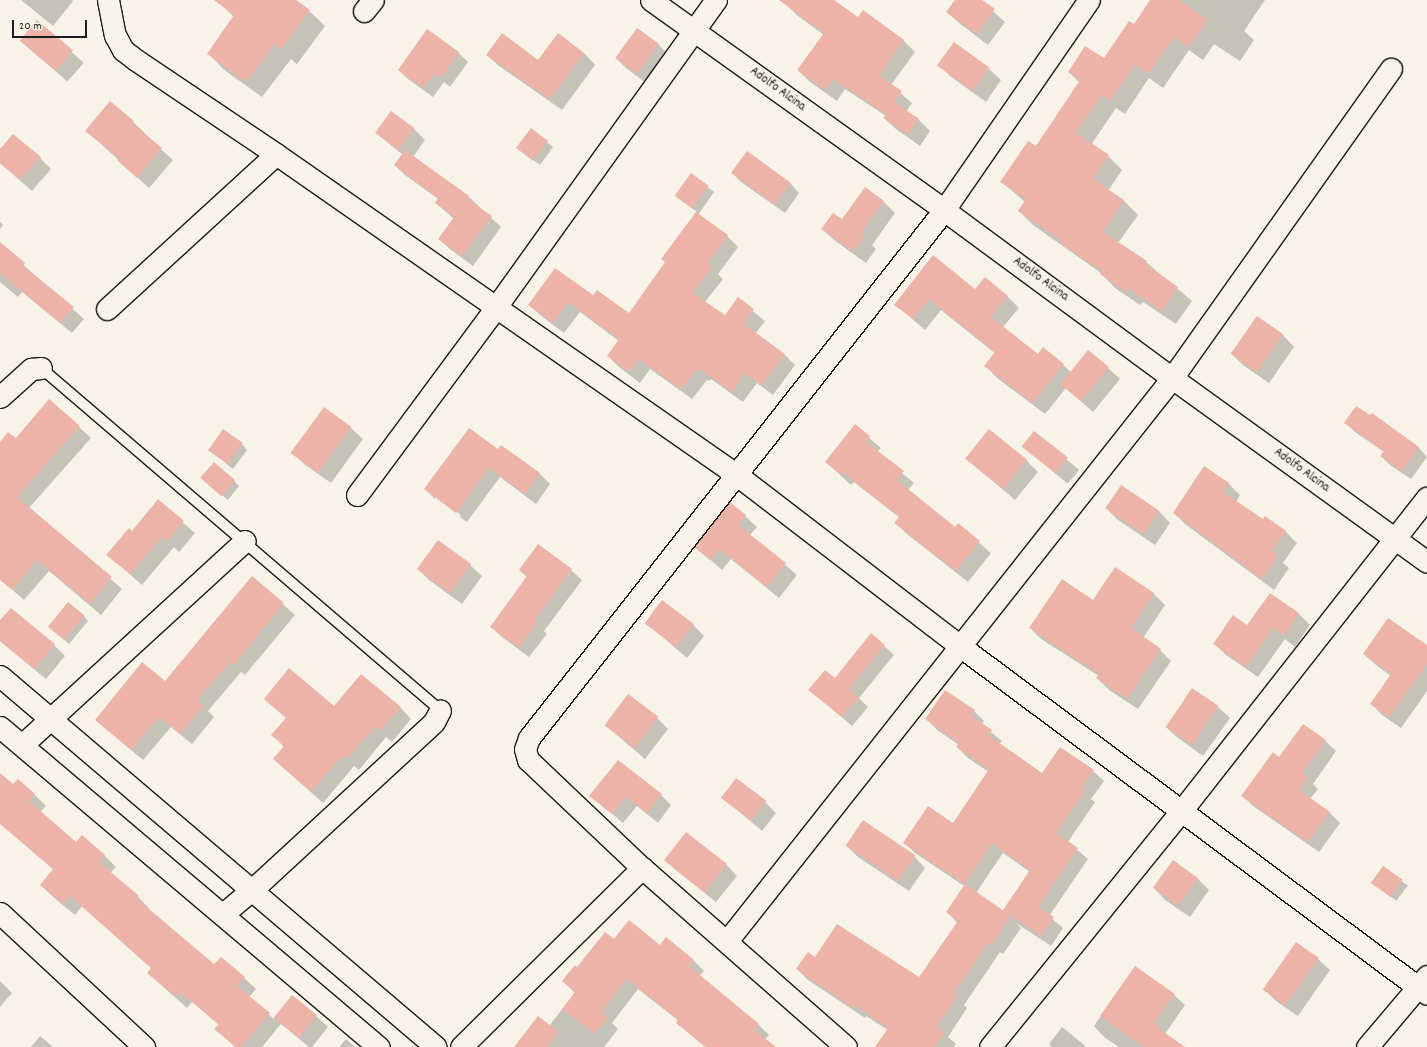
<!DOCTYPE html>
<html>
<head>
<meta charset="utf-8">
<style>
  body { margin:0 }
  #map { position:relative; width:1427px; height:1047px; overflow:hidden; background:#f7f3e8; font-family:Dekko,sans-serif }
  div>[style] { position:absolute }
  .shadow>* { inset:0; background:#0003; transform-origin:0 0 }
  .building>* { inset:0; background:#edb3a8; transform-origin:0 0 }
  .roads { filter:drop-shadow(1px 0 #1c1c1c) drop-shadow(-1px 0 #1c1c1c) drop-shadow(0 1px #1c1c1c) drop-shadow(0 -1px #1c1c1c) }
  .service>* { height:10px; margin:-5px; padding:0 5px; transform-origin:5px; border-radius:5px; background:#f7f3e8 }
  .minor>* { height:21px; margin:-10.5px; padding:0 10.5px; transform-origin:10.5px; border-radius:10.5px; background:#f7f3e8 }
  span { translate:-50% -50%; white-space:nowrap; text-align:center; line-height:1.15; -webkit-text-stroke:3px #f7f3e8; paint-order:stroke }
  .street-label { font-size:13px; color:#1c1c1c }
  .scale { position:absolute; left:12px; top:20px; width:75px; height:18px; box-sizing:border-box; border:2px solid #1c1c1c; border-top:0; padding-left:5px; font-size:12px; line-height:14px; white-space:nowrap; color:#1c1c1c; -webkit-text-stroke:3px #f7f3e8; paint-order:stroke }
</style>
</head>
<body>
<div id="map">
  <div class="shadow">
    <i style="clip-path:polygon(21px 0,72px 0,73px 1px,53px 26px)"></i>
    <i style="clip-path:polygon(226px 0,294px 0,309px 11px,325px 26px,297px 64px,291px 59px,262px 97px,223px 69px,208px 53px,234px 17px,222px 5px)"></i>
    <i style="clip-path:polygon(790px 0,832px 0,858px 19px,904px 41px,915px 52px,891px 85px,912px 103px,906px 112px,919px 120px,930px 131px,920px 146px,896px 129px,884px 118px,886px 116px,845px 89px,837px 101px,810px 82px,798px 70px,824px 35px,798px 16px,787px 5px)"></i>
    <i style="clip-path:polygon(956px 0,980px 0,1005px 22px,988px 45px,959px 23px,947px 12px)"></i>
    <i style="clip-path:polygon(1152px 0,1265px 0,1244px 31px,1254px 40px,1240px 61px,1214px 44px,1203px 60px,1189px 50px,1163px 88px,1149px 78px,1125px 114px,1116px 108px,1091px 145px,1108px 156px,1122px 170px,1108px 191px,1124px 201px,1138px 215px,1118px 243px,1146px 262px,1192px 301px,1176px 324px,1143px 302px,1140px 305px,1115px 288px,1101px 273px,1033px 225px,1019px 211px,1025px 202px,1002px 182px,1036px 147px,1080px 83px,1069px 72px,1104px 59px,1134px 25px)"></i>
    <i style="left:37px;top:22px;width:62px;height:25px;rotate:41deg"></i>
    <i style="clip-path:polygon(637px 29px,659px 45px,670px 57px,649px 85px,627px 69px,616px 58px)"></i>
    <i style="clip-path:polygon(427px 30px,459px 53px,468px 62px,450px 87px,444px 82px,433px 97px,408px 79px,399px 70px)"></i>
    <i style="clip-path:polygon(584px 53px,595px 65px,562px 110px,499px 66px,487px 55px,539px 61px)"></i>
    <i style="clip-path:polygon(939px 64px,989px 69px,1001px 80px,986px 102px,950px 76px)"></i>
    <i style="clip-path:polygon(110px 103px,133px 122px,145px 133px,144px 134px,173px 160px,149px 188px,87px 131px)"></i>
    <i style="clip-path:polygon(391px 112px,414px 129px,425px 140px,413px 157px,469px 197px,501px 227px,473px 266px,450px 249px,439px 239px,454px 219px,436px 203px,438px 199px,405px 175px,395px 165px,403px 155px,376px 133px)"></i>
    <i style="clip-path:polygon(547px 142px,553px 147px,540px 165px,517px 148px)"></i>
    <i style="clip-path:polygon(0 151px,40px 158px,51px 169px,32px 191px,0 163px)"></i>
    <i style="clip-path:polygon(747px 152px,791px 184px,799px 193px,785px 213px,741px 182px,732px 173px)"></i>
    <i style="clip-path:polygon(691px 174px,714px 192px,698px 215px,727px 236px,738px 247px,718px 274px,723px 279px,705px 302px,725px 317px,738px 299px,765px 321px,755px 334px,784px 354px,795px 365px,773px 395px,757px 383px,743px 402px,711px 379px,710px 381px,707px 380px,692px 399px,650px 369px,640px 383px,619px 367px,608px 356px,619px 341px,580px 312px,564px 333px,540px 315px,529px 304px,593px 296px,629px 315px,666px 263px,662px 259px,697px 212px,676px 195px)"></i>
    <i style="clip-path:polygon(884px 202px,895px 213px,872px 245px,876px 249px,866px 263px,834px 240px,822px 229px)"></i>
    <i style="clip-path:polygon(0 222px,3px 225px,0 229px)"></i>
    <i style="clip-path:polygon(0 244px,84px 319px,72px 333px,22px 292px,18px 297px,0 282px)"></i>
    <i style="clip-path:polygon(975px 290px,1007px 296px,1019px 308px,1003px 327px,1038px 355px,1043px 348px,1072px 373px,1108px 368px,1120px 379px,1093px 412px,1066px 388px,1045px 414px,997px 378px,986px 366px,996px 354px,941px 310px,925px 330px,896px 305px)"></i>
    <i style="clip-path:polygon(1257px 318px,1283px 335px,1294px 347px,1269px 383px,1244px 366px,1232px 354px)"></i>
    <i style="clip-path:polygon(49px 400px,91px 438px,29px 508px,122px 589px,101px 615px,49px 571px,24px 600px,0 579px,0 443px,16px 439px)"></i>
    <i style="clip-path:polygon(1346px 423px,1418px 447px,1427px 457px,1411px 479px,1390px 465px,1381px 456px,1384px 452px,1355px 432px)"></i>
    <i style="clip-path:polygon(855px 426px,881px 448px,877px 452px,914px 483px,908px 490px,955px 528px,958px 525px,991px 553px,968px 582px,907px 534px,896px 523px,900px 518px,854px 482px,851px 485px,826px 462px)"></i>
    <i style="clip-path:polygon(351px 428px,363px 439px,331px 483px,304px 464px,293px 453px)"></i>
    <i style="left:1034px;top:432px;width:59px;height:18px;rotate:40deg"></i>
    <i style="clip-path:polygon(242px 444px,247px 450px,233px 469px,209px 450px)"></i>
    <i style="clip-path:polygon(evenodd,501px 446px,540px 474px,550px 484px,536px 504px,500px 477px,467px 522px,435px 499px,425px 489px,498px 451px,501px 446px,435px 496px,461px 515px,460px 517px,435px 499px,435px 496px)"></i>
    <i style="clip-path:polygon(966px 458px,1026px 460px,1038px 472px,1015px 500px)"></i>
    <i style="clip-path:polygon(1204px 468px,1229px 484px,1240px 495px,1236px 502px,1263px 520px,1265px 517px,1286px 532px,1297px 543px,1283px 563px,1289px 568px,1274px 590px,1185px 524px,1174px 513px)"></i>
    <i style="clip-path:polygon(234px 481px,239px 486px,228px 500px,207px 483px)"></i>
    <i style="clip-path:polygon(1122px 486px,1159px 511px,1170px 523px,1155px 545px,1118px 520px,1106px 508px)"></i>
    <i style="clip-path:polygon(158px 501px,195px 533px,179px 552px,174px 547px,142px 585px,108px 555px,132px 532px)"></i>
    <i style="clip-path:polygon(745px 516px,757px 527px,750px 535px,797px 575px,779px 598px,731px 559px,722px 570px,696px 547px)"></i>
    <i style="clip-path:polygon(470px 565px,482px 576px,462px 604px,429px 580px,418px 569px)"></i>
    <i style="clip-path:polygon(1115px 568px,1154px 594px,1165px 605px,1143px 638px,1160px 650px,1171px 661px,1138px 709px,1109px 690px,1097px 678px,1099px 676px,1041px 639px,1030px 628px,1093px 601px)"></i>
    <i style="clip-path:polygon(520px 570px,571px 570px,582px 580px,544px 631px,547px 634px,529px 657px,502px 637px,491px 627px,527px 577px)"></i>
    <i style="clip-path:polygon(252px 577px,295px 615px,245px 675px,241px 672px,208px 711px,214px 717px,192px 744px,171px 727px,143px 760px,96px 720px,165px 682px)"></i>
    <i style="clip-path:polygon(1270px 594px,1299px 614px,1310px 625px,1295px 647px,1285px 639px,1258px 677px,1226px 655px,1215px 644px,1247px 626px)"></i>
    <i style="clip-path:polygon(83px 615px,88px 621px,69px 644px,48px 626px)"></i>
    <i style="clip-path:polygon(0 622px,54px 645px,65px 656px,46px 679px,0 641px)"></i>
    <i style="clip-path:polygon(645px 622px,693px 625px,704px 636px,687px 658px)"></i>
    <i style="clip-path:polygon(871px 634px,894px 655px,859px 698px,868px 707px,852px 726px,810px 690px,835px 679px)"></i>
    <i style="clip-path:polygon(1427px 647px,1427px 691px,1401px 728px,1382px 715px,1371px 703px,1391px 676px,1376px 665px,1364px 654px)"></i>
    <i style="clip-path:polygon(1193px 689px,1218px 707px,1230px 718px,1203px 756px,1178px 738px,1166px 727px)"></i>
    <i style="clip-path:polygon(265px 699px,334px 708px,400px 707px,411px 719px,392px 742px,386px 737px,359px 770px,354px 766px,323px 803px,274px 759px,284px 747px,273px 735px,287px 719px)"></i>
    <i style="clip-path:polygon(evenodd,974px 711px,984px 721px,982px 725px,1002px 741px,999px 744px,1042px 774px,1093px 771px,1104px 781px,1091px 799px,1095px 802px,1068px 842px,1088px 859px,1049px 916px,1063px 928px,1051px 946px,1016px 923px,1021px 928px,1003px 954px,1000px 952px,964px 1005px,967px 1008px,948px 1037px,956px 1044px,954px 1047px,884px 1047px,888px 1030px,866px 1016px,865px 1018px,808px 980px,797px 969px,815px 958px,919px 979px,957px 923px,947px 912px,964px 886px,915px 853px,905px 843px,954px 824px,989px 772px,968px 758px,957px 747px,959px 745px,937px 730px,927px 719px,974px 711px,1003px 853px,1030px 872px,1004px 910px,1007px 915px,976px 893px,1003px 853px)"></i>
    <i style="clip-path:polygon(657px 718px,668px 729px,645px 759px,605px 725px)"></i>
    <i style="clip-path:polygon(1303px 725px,1325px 741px,1336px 751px,1313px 784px,1318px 789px,1310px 799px,1329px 812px,1340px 823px,1319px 852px,1253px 806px,1243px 796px,1280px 758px)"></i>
    <i style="clip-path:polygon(0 774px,14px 785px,34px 794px,46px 806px,40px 812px,76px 843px,104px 855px,116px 867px,110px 873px,138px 897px,149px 908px,148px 909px,215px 966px,244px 978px,256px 989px,249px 997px,274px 1019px,292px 997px,316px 1016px,328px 1027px,312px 1047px,309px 1047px,281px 1024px,262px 1047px,235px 1047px,216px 1029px,219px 1025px,192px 1002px,187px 1008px,160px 984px,148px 973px,152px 968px,82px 906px,75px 915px,52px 896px,41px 885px,54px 870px,0 823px)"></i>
    <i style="clip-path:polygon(661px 795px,671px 805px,658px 823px,637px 806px,623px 823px,591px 796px)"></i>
    <i style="clip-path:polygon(722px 797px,765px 802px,776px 813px,762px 831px)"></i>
    <i style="clip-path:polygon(847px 846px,914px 856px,925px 868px,909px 891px,858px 857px)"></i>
    <i style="clip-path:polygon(666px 859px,726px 864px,737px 876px,716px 902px,677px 871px)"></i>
    <i style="clip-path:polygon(1173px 862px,1198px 879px,1209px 890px,1190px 917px,1165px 900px,1154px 888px)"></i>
    <i style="left:1383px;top:867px;width:31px;height:19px;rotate:37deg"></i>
    <i style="clip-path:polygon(614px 941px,661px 946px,693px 960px,704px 971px,699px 976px,758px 1024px,769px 1035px,765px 1040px,774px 1047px,705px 1047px,677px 1023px,679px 1021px,638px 989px,612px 1023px,618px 1029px,604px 1047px,515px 1047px,549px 1026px,575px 993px,563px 981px,577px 968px)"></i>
    <i style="clip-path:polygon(1318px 959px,1330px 970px,1298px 1016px,1276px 1001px,1264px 989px)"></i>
    <i style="clip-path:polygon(1135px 967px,1174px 995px,1185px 1005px,1165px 1034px,1180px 1047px,1119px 1047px,1104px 1037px,1094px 1026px)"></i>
    <i style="clip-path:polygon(0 981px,12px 993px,0 1007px)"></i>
    <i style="clip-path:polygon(1062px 1027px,1083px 1044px,1086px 1047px,1052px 1047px,1049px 1044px)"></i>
    <i style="clip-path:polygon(40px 1036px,53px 1047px,31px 1047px)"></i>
    <i style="clip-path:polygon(346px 1039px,355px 1047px,339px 1047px)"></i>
  </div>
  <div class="building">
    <i style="clip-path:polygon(214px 0,296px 0,310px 10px,281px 49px,275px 44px,246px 82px,207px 54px,234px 15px)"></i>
    <i style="clip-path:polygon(779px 0,834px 0,858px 17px,863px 10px,904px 40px,879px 76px,902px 91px,886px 114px,833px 79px,825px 90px,797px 70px,824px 33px)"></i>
    <i style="clip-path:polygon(955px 0,982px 0,995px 9px,977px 34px,946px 12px)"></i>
    <i style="clip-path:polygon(1150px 0,1179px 0,1208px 20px,1189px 47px,1174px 37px,1148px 74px,1135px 65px,1110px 101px,1102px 95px,1076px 133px,1109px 155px,1093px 179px,1124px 200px,1103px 232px,1147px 261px,1145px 264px,1178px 287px,1162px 311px,1128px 288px,1126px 292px,1100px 274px,1102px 271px,1060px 243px,1061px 240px,1018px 211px,1026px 199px,1000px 182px,1028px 141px,1036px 146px,1080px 80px,1068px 72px,1085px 46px,1104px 58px,1129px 21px,1134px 24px)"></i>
    <i style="left:37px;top:20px;width:47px;height:27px;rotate:40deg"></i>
    <i style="left:637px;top:28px;width:27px;height:37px;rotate:36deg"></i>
    <i style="clip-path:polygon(427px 29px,459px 52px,441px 78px,434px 74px,423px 88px,398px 70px)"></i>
    <i style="clip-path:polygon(502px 33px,538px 60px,558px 33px,584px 53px,550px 99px,486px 55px)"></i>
    <i style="left:954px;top:42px;width:44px;height:29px;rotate:36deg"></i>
    <i style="clip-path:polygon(110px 101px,134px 121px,132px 123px,162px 148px,137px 178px,117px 160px,119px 158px,85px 131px)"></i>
    <i style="left:894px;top:102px;width:30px;height:19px;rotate:34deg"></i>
    <i style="left:391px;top:111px;width:29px;height:27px;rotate:36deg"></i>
    <i style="left:531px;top:128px;width:21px;height:25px;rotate:37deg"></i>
    <i style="clip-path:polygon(13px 134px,41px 157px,20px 180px,0 163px,0 149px)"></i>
    <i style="clip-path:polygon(405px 150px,469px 196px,467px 199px,492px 216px,462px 256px,438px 239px,454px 217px,435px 203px,438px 198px,394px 165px)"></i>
    <i style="left:747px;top:151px;width:54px;height:27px;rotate:36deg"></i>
    <i style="left:691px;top:173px;width:22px;height:28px;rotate:36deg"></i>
    <i style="clip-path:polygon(865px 187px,884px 201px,861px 233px,865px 236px,854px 252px,821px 229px,833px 213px,842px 219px)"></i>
    <i style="clip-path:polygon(696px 212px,728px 235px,708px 264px,712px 267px,693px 293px,725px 315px,738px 297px,754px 309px,744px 324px,785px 354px,762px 385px,745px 373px,732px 392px,700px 369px,698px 371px,696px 370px,681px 389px,639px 359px,629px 372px,607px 356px,619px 339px,568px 302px,553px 323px,528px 305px,555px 268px,593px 295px,597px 290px,629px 313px,665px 262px,661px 259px)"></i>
    <i style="clip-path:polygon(0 242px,25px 263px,23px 266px,74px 307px,60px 323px,0 273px)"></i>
    <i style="clip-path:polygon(933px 255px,975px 289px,985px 277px,1008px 296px,991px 317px,1038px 354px,1043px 347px,1064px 364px,1033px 403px,984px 366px,995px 352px,929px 299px,913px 319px,894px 305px)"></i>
    <i style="left:1257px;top:316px;width:32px;height:46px;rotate:35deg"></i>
    <i style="left:1088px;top:350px;width:27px;height:44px;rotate:39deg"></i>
    <i style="clip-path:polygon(49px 399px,80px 426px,17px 497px,112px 577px,90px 604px,37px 560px,12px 590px,0 580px,0 442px,8px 432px,16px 438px)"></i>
    <i style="clip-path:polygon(1356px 406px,1370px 415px,1372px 413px,1419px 447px,1402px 471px,1380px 456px,1384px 451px,1344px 423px)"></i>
    <i style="left:324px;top:407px;width:34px;height:57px;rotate:36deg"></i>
    <i style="clip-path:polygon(855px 424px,870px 436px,866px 442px,904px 471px,897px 480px,955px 527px,958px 523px,980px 541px,956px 571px,894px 523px,899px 517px,842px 472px,840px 474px,825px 462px)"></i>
    <i style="clip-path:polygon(469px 428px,498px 449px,501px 445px,540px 473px,525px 494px,489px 468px,456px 513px,424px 489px)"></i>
    <i style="left:223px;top:429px;width:24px;height:26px;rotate:35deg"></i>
    <i style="left:989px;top:429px;width:49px;height:38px;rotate:39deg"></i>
    <i style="left:1034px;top:431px;width:43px;height:20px;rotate:38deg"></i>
    <i style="left:214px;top:462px;width:28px;height:21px;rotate:41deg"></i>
    <i style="clip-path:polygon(1204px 466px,1229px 483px,1223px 492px,1263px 519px,1265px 516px,1286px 531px,1272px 551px,1278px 556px,1262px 579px,1173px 513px)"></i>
    <i style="left:1121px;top:485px;width:46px;height:28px;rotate:34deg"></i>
    <i style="clip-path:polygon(158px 499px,184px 521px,167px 541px,162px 537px,130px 574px,106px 555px,129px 528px,132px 531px)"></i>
    <i style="clip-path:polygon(730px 502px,746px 515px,738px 525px,786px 563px,767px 587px,719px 549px,710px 560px,694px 547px)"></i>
    <i style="left:438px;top:540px;width:41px;height:36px;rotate:36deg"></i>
    <i style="clip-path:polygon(538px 544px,572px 569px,534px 621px,537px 623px,519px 648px,490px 627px,527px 576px,519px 570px)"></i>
    <i style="clip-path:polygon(1115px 567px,1154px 593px,1131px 628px,1161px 649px,1127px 699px,1096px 678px,1099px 674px,1029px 628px,1062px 579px,1093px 600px)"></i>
    <i style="clip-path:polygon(252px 576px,284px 603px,234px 665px,230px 662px,197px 700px,204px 706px,180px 734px,159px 717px,131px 750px,95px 720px,142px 662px,165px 681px)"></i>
    <i style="clip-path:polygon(1270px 593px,1299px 613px,1284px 636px,1273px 628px,1246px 667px,1213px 644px,1233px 615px,1247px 625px)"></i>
    <i style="left:662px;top:600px;width:40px;height:29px;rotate:37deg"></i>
    <i style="left:68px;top:602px;width:21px;height:32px;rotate:39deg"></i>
    <i style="clip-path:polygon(11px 608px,55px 644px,34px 669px,0 641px,0 620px)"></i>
    <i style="clip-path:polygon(1388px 618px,1427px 645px,1427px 664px,1389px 717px,1370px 704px,1391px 674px,1363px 654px)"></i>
    <i style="clip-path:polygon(871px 633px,885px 645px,849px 689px,859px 697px,842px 717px,808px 690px,825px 670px,835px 678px)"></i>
    <i style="clip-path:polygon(289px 668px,334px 706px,361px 674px,401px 707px,380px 731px,375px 727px,347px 759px,342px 756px,311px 792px,273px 759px,284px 746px,271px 735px,286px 718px,264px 699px)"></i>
    <i style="left:1192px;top:688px;width:32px;height:47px;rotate:34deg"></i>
    <i style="clip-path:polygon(945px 690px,975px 710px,971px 716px,992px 730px,988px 735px,1042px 773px,1060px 747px,1094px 770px,1081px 788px,1085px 791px,1056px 833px,1078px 848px,1038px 907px,1054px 917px,1041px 936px,1003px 910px,1030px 870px,992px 843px,965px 884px,903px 843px,928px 806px,953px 823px,989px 769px,956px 747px,959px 743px,925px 719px)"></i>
    <i style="left:628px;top:694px;width:38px;height:39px;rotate:37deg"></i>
    <i style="clip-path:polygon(1303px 724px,1326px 740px,1302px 773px,1308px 777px,1299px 790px,1330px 812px,1308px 842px,1241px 796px,1273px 752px,1279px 757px)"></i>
    <i style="clip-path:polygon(618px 760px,662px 794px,647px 813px,626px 797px,612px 814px,589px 796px)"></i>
    <i style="clip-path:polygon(0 773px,13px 784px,18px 779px,35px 794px,29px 801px,76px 842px,82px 835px,105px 855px,99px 862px,139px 896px,136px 898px,214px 964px,221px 957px,245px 977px,237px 986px,270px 1013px,241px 1047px,236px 1047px,214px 1029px,219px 1024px,180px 992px,176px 997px,147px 973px,151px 968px,70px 896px,63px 904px,40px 885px,53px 869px,0 824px)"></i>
    <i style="left:736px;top:778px;width:38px;height:25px;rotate:37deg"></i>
    <i style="left:863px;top:820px;width:63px;height:31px;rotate:34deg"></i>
    <i style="left:686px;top:832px;width:52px;height:36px;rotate:38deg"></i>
    <i style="left:1173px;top:860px;width:31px;height:34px;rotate:36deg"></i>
    <i style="left:1383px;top:866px;width:24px;height:21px;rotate:35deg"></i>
    <i style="clip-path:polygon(965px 884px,1011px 916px,992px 944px,989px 942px,953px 994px,957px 996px,937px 1027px,945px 1032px,935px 1047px,875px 1047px,888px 1028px,855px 1005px,853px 1008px,796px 969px,808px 952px,815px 957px,837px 924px,919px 977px,958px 921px,946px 912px)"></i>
    <i style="clip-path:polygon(629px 920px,660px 945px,666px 937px,694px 960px,689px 966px,759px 1024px,754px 1030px,776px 1047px,706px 1047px,676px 1023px,678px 1020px,627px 979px,601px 1012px,608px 1018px,595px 1034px,562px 1009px,575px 992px,562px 981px,575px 965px,577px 967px,605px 932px,614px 939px)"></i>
    <i style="left:1296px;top:942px;width:28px;height:58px;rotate:35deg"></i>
    <i style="clip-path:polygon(1135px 966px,1175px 994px,1154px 1023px,1159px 1026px,1158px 1028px,1185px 1047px,1144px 1047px,1100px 1016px)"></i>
    <i style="left:292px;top:995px;width:32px;height:29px;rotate:39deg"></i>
    <i style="clip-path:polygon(538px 1016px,559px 1032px,547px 1047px,514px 1047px)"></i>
  </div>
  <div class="roads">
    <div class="service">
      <i style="left:41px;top:368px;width:526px;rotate:40.6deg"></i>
    </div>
    <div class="minor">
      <i style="left:108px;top:0;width:36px;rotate:79deg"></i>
      <i style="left:115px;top:35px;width:17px;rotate:62deg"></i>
      <i style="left:123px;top:50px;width:16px;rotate:38deg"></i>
      <i style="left:136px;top:60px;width:169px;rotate:33.9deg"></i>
      <i style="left:276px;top:154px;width:562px;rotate:34.85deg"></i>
      <i style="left:737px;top:475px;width:281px;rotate:37.5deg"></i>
      <i style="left:960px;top:646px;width:582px;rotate:36.69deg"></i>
      <i style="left:651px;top:0;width:360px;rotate:35.6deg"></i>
      <i style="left:944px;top:210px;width:283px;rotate:36.4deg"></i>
      <i style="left:1172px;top:378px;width:314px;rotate:35.8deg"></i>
      <i style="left:364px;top:11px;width:14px;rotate:-51deg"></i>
      <i style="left:107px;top:309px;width:229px;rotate:-42.5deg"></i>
      <i style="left:0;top:397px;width:42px;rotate:-42.1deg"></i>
      <i style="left:31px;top:369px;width:10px;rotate:-6deg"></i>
      <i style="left:357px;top:495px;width:234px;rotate:-53.5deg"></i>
      <i style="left:496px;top:307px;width:378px;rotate:-54.4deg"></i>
      <i style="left:0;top:676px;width:572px;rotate:40.4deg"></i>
      <i style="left:0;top:727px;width:496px;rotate:40.2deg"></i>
      <i style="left:22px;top:745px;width:302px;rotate:-42.5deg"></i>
      <i style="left:0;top:913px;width:197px;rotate:42.9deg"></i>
      <i style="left:223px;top:914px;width:39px;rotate:-40deg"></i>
      <i style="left:253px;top:889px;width:246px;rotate:-42.7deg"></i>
      <i style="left:434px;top:722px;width:13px;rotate:-63deg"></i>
      <i style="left:727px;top:941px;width:718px;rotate:-51.68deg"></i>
      <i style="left:1172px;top:378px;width:379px;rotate:-54.7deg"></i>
      <i style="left:461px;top:1047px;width:255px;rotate:-44.7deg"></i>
      <i style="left:846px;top:1047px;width:271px;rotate:-138.7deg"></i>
      <i style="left:642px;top:868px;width:157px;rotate:-136.5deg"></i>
      <i style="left:528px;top:760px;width:11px;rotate:-105deg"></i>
      <i style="left:525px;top:749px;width:12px;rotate:-70deg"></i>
      <i style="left:529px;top:738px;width:672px;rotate:-51.83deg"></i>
      <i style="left:944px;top:210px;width:255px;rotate:-55.4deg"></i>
      <i style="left:990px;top:1047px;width:305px;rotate:-51deg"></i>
      <i style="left:1182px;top:810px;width:397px;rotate:-51.9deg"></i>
      <i style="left:1367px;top:1047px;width:93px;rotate:-49.8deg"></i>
    </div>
  </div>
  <div class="street-label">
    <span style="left:777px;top:90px;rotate:36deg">Adolfo Alcina</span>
    <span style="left:1040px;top:280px;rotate:36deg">Adolfo Alcina</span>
    <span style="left:1301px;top:471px;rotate:36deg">Adolfo Alcina</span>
  </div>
  <div class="scale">20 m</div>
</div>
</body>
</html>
